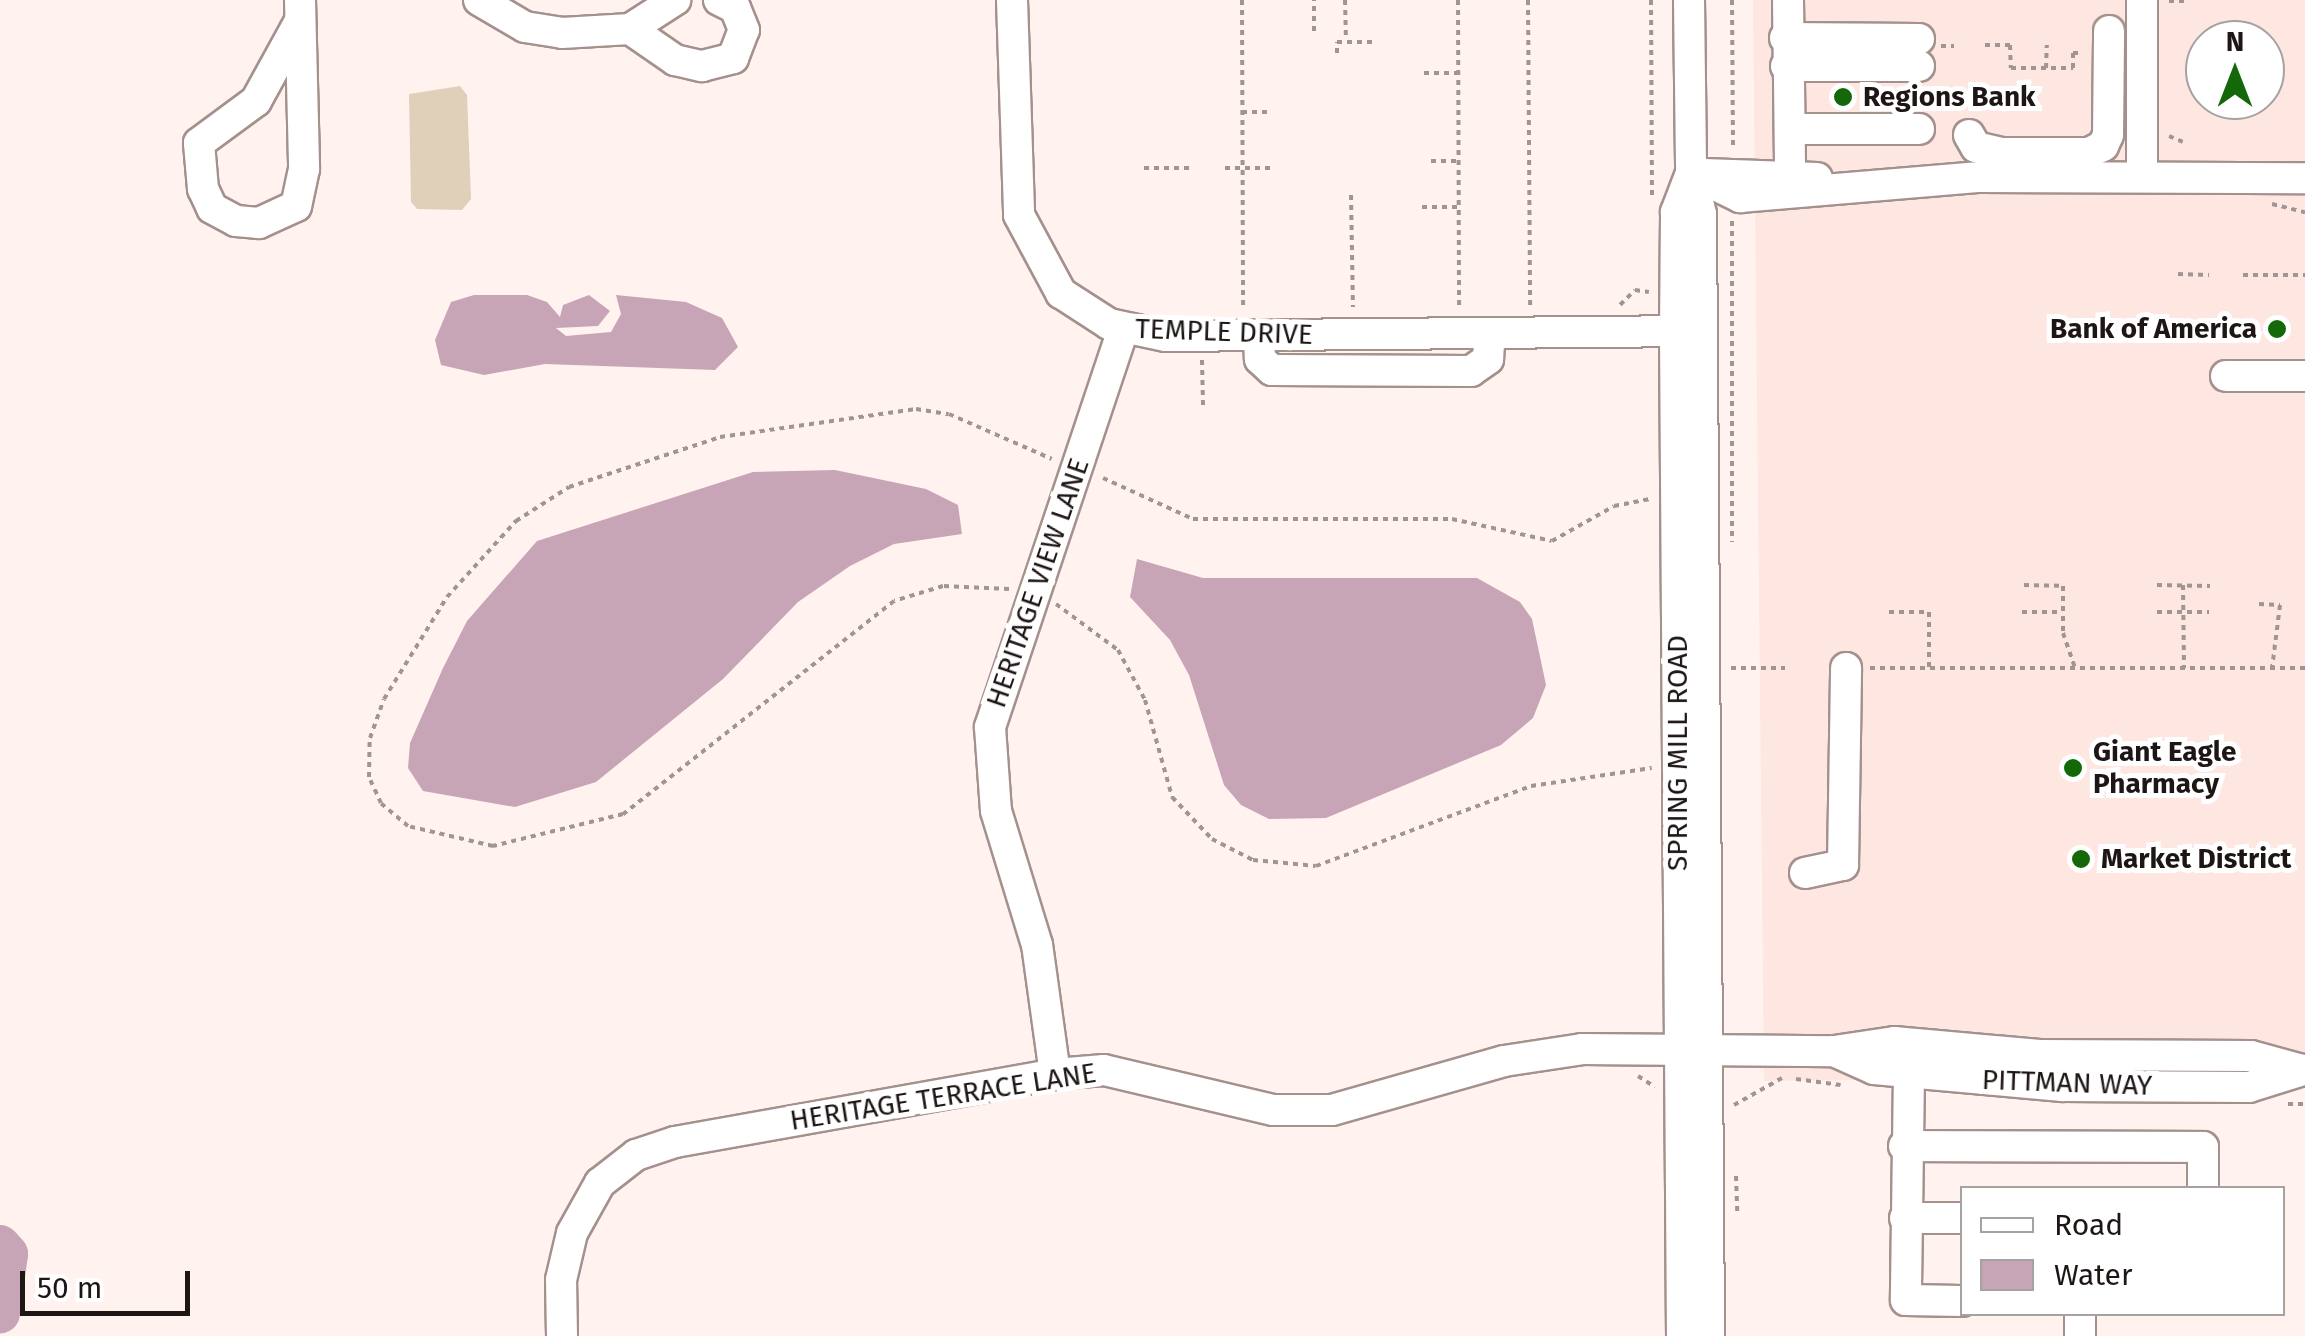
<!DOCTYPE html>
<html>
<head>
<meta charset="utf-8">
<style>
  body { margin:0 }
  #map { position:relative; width:2305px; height:1336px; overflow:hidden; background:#fff2ef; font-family:"Fira Sans",sans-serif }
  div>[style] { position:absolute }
  .built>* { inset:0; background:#fee6e1 }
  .green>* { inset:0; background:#e0d0b9 }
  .water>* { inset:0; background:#c8a5b6 }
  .river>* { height:40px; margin:-20px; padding:0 20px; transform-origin:20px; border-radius:20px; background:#c8a5b6 }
  .path>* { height:4px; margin-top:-2px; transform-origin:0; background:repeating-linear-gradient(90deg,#a09593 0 5px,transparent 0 10px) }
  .roads { filter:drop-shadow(2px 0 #a4918d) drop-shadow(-2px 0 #a4918d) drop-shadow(0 2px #a4918d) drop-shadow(0 -2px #a4918d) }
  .minor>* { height:30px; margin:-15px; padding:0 15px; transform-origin:15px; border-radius:15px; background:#fff }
  .dots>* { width:28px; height:28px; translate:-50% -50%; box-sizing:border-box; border:5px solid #fff; border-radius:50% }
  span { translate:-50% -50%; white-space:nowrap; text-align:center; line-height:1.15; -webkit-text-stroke:10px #fff; paint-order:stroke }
  .poi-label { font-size:28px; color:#1d1615; font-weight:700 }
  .left { translate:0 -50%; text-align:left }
  .right { translate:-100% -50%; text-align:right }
  .street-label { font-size:28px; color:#1d1615 }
  .legend { position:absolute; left:1960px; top:1186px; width:325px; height:130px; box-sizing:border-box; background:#fff; border:2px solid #a5a2a1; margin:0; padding:12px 18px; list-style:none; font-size:30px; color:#1d1615 }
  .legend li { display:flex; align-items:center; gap:20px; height:50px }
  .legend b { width:50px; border:2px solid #a5a2a1 }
  .north { position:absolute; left:2185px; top:20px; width:100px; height:100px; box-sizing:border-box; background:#fff; border:2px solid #a5a2a1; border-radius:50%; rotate:0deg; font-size:28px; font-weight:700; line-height:40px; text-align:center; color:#1d1615 }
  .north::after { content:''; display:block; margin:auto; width:35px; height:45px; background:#15680a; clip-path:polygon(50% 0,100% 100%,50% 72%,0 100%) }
  .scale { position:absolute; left:20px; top:1271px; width:170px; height:45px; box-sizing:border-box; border:5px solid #1d1615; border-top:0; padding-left:12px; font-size:30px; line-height:35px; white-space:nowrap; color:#1d1615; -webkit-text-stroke:8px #fff; paint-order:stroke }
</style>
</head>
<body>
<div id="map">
  <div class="built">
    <i style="clip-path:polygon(evenodd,1753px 0,2305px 0,2305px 1076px,1764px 1081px,1753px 0,2205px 40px,2265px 40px,2265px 100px,2205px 100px,2205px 40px)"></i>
  </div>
  <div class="green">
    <i style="clip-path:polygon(460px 86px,467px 95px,471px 199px,462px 210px,417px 209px,411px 202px,409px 94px)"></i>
  </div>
  <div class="water">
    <i style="clip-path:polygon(474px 295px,527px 295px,547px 302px,560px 317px,563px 305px,589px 295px,610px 311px,598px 326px,556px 328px,566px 336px,611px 332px,621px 314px,616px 295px,686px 302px,722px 318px,738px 347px,715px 370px,545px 364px,484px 375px,441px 365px,435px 340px,451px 302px)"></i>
    <i style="clip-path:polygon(835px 470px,926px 489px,958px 505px,962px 534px,894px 544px,850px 566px,798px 602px,723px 679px,596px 782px,515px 807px,423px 791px,408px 768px,410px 743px,443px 668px,467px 621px,537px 541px,753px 472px)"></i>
    <i style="clip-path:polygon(1137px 559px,1203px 578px,1477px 578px,1520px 602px,1532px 619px,1546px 685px,1533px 718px,1501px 745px,1326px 818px,1269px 819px,1241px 805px,1224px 785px,1189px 675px,1170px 640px,1130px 597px)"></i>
  </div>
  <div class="river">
    <i style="left:0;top:1245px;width:12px;rotate:48deg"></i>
    <i style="left:8px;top:1254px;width:60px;rotate:97.7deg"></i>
  </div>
  <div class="path">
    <i style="left:1242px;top:0;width:308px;rotate:89.8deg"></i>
    <i style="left:1345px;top:0;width:40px;rotate:88.6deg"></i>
    <i style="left:1458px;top:0;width:305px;rotate:89.8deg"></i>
    <i style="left:1528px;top:0;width:306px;rotate:89.6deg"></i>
    <i style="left:1651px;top:0;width:197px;rotate:89.7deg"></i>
    <i style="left:1732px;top:0;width:147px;rotate:89.6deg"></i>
    <i style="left:2169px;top:1px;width:17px"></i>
    <i style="left:1314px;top:31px;width:31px;rotate:-90deg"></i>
    <i style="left:1985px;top:45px;width:25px"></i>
    <i style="left:2010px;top:45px;width:23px;rotate:88deg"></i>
    <i style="left:2011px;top:68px;width:62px"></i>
    <i style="left:2073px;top:68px;width:15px;rotate:-90deg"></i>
    <i style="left:2073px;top:53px;width:9px"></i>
    <i style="left:1941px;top:46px;width:13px"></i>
    <i style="left:1337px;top:53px;width:11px;rotate:-90deg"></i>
    <i style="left:1337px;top:42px;width:37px"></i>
    <i style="left:2046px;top:68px;width:23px;rotate:-88deg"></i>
    <i style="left:1424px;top:73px;width:34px"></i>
    <i style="left:1242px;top:112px;width:28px"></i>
    <i style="left:2169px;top:136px;width:15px;rotate:23deg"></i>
    <i style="left:1431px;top:161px;width:28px"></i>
    <i style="left:1144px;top:168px;width:49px"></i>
    <i style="left:1225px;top:168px;width:46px"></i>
    <i style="left:1351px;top:195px;width:112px;rotate:89deg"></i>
    <i style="left:2272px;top:204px;width:34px;rotate:14deg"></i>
    <i style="left:1422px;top:207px;width:36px"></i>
    <i style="left:1732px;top:221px;width:321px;rotate:90deg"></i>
    <i style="left:2178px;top:274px;width:31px;rotate:2deg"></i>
    <i style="left:2243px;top:275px;width:62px"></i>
    <i style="left:1620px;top:305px;width:21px;rotate:-45deg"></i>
    <i style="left:1635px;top:290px;width:14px;rotate:8deg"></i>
    <i style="left:1202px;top:360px;width:45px;rotate:88.7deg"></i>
    <i style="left:1103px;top:478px;width:99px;rotate:24.5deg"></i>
    <i style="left:1193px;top:519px;width:259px"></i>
    <i style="left:1452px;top:519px;width:102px;rotate:12.4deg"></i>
    <i style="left:1552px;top:541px;width:71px;rotate:-29.4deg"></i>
    <i style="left:1614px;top:506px;width:38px;rotate:-11deg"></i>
    <i style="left:2024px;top:585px;width:39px;rotate:1deg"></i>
    <i style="left:2063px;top:586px;width:47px;rotate:90deg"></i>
    <i style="left:2063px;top:633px;width:37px;rotate:71deg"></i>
    <i style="left:2157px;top:585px;width:53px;rotate:1.1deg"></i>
    <i style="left:2183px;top:585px;width:83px;rotate:89.3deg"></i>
    <i style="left:1009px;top:589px;width:66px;rotate:-177.4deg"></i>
    <i style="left:943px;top:586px;width:51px;rotate:163deg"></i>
    <i style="left:894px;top:601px;width:345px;rotate:141.8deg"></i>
    <i style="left:623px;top:814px;width:134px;rotate:166.2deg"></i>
    <i style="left:493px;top:846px;width:87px;rotate:-166.8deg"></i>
    <i style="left:408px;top:826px;width:35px;rotate:-140deg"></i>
    <i style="left:381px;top:803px;width:29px;rotate:-115deg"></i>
    <i style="left:369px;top:777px;width:39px;rotate:-89deg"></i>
    <i style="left:370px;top:738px;width:41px;rotate:-70.3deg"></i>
    <i style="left:384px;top:699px;width:120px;rotate:-58.3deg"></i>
    <i style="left:447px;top:597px;width:103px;rotate:-47.8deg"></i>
    <i style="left:516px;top:521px;width:63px;rotate:-32.7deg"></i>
    <i style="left:569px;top:487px;width:159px;rotate:-18.3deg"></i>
    <i style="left:720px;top:437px;width:198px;rotate:-8.1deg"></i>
    <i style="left:916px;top:409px;width:33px;rotate:9deg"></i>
    <i style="left:949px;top:414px;width:112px;rotate:23.6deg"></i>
    <i style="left:1056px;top:604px;width:77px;rotate:36.6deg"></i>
    <i style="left:1118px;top:650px;width:57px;rotate:61.6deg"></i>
    <i style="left:1145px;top:700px;width:101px;rotate:74.4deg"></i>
    <i style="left:1172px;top:797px;width:58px;rotate:46.4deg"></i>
    <i style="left:1212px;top:839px;width:46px;rotate:27.1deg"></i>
    <i style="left:1253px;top:860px;width:63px;rotate:5.4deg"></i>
    <i style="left:1316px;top:866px;width:229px;rotate:-20.4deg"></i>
    <i style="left:1531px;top:786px;width:122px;rotate:-8.5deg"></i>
    <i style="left:2259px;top:604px;width:21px;rotate:3deg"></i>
    <i style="left:2280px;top:605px;width:64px;rotate:97.2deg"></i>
    <i style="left:1889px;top:612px;width:40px"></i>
    <i style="left:1929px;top:612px;width:55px;rotate:90deg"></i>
    <i style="left:2022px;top:612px;width:40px"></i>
    <i style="left:2157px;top:612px;width:52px"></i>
    <i style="left:1731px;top:668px;width:54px"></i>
    <i style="left:1870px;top:668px;width:435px"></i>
    <i style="left:1638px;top:1076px;width:20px;rotate:33deg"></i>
    <i style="left:1796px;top:1079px;width:45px;rotate:7.6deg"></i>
    <i style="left:2288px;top:1104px;width:17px"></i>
    <i style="left:1734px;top:1105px;width:55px;rotate:-29.4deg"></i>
    <i style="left:1736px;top:1176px;width:36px;rotate:88deg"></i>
  </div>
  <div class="roads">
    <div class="minor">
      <i style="left:300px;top:0;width:169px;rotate:88.6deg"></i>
      <i style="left:304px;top:169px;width:38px;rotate:102deg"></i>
      <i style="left:296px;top:206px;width:41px;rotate:155.3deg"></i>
      <i style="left:259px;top:223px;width:23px;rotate:-175deg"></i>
      <i style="left:236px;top:221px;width:27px;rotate:-152deg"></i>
      <i style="left:212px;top:208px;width:21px;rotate:-115deg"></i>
      <i style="left:203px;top:189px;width:46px;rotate:-95deg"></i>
      <i style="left:199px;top:143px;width:71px;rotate:-36.4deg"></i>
      <i style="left:256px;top:101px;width:91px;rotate:-61.2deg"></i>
      <i style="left:479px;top:0;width:53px;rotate:30.4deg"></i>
      <i style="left:525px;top:27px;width:37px;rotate:9deg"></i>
      <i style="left:562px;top:33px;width:68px;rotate:-3.4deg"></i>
      <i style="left:630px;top:29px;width:54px;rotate:-32.8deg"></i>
      <i style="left:1012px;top:0;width:215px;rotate:88.1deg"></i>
      <i style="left:1019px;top:215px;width:89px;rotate:61.7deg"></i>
      <i style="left:1061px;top:293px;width:57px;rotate:32.9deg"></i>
      <i style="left:1109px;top:324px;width:57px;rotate:12.1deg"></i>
      <i style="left:1165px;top:336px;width:527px;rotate:-0.54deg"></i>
      <i style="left:1689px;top:0;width:173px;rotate:89.3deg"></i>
      <i style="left:1691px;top:173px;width:42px;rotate:76.3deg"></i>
      <i style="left:1701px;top:214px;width:1122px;rotate:89.59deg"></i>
      <i style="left:1788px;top:0;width:176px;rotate:89.3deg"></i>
      <i style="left:630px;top:29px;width:55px;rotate:34.6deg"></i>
      <i style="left:675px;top:60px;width:28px;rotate:13deg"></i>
      <i style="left:702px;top:66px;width:32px;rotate:-14deg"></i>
      <i style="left:733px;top:58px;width:30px;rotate:-69deg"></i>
      <i style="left:744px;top:30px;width:24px;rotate:-112deg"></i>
      <i style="left:735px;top:8px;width:18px;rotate:-153deg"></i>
      <i style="left:1785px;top:38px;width:134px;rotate:0.4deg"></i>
      <i style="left:1786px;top:66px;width:133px"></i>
      <i style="left:1790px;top:129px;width:129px"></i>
      <i style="left:1969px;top:135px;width:14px;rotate:60deg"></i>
      <i style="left:1976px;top:147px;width:28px;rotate:13deg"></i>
      <i style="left:2003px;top:153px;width:86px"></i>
      <i style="left:2089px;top:153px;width:16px;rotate:-27deg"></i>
      <i style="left:2103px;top:146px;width:12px;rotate:-66deg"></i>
      <i style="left:2108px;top:135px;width:104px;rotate:-89.4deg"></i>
      <i style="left:1691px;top:173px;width:55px;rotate:26.1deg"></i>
      <i style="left:1740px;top:197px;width:241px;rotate:-4.8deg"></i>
      <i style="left:1980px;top:177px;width:325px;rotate:0.2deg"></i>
      <i style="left:1704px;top:174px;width:113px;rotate:2deg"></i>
      <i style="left:2142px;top:177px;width:177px;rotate:-90deg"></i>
      <i style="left:1259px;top:335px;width:24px;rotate:88deg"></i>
      <i style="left:1260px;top:359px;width:16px;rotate:43deg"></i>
      <i style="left:1272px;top:370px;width:199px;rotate:0.3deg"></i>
      <i style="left:1471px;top:371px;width:21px;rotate:-35deg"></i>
      <i style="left:1488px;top:359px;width:26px;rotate:-86deg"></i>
      <i style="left:2226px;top:376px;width:79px"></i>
      <i style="left:1805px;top:873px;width:39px;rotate:-12deg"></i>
      <i style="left:1843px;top:865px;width:197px;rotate:-89.1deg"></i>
      <i style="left:1834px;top:1051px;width:44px;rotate:24.2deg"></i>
      <i style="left:1874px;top:1069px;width:189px;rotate:5.2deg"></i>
      <i style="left:2062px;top:1086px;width:187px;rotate:0.3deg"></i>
      <i style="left:2249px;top:1087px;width:57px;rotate:-17.5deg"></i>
      <i style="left:1909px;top:1073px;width:227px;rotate:90.8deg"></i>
      <i style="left:1906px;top:1300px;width:56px;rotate:1deg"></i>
      <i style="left:1055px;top:1074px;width:130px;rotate:-97.9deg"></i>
      <i style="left:1037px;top:945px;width:140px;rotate:-107deg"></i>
      <i style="left:996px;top:811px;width:84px;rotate:-94.1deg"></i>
      <i style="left:990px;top:727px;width:419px;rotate:-71.5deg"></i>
      <i style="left:1904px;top:1146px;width:299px;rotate:0.2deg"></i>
      <i style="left:2203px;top:1147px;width:41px;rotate:90deg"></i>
      <i style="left:1905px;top:1218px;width:57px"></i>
      <i style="left:2080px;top:1314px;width:22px;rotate:90deg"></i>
      <i style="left:562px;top:1336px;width:56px;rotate:-91deg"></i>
      <i style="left:561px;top:1280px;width:48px;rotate:-76.8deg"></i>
      <i style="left:572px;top:1233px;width:57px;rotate:-60.8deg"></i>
      <i style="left:600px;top:1183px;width:46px;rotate:-37.9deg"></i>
      <i style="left:636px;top:1155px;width:41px;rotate:-18.4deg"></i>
      <i style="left:675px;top:1142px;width:386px;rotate:-10.1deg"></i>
      <i style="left:1055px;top:1074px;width:49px;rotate:-4.7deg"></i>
      <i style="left:1104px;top:1070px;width:174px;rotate:13.3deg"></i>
      <i style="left:1273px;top:1110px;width:59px"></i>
      <i style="left:1332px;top:1110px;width:179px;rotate:-15.9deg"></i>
      <i style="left:1504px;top:1061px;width:79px;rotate:-8.7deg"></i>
      <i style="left:1582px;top:1049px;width:252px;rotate:0.5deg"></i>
      <i style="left:1834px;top:1051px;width:61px;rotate:-8.5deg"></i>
      <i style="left:1894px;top:1042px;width:146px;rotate:5.1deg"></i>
      <i style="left:2039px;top:1055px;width:212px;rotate:0.3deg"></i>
      <i style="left:2251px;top:1056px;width:53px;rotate:15.4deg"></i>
      <i style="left:1682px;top:1336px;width:1005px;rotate:-90.4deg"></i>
      <i style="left:1675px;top:331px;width:119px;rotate:-89.5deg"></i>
      <i style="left:1676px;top:212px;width:42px;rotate:-69deg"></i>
    </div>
  </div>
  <div class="dots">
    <i style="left:1843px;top:97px;background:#15680a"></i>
    <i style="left:2277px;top:329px;background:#15680a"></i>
    <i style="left:2073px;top:768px;background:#15680a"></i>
    <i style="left:2081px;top:859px;background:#15680a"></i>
  </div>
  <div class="poi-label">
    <span class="left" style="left:1863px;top:97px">Regions Bank</span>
    <span class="right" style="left:2257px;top:329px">Bank of America</span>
    <span class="left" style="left:2093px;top:768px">Giant Eagle<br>Pharmacy</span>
    <span class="left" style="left:2101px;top:859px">Market District</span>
  </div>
  <div class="street-label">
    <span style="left:1224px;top:332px;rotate:2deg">TEMPLE DRIVE</span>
    <span style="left:1038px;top:583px;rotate:-71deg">HERITAGE VIEW LANE</span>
    <span style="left:1678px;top:753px;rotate:-90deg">SPRING MILL ROAD</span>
    <span style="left:2067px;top:1083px;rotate:2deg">PITTMAN WAY</span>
    <span style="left:943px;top:1097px;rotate:-9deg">HERITAGE TERRACE LANE</span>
  </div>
  <ul class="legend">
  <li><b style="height:12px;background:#fff"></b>Road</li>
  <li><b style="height:28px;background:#c8a5b6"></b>Water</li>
  </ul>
  <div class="north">N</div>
  <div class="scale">50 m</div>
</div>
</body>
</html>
